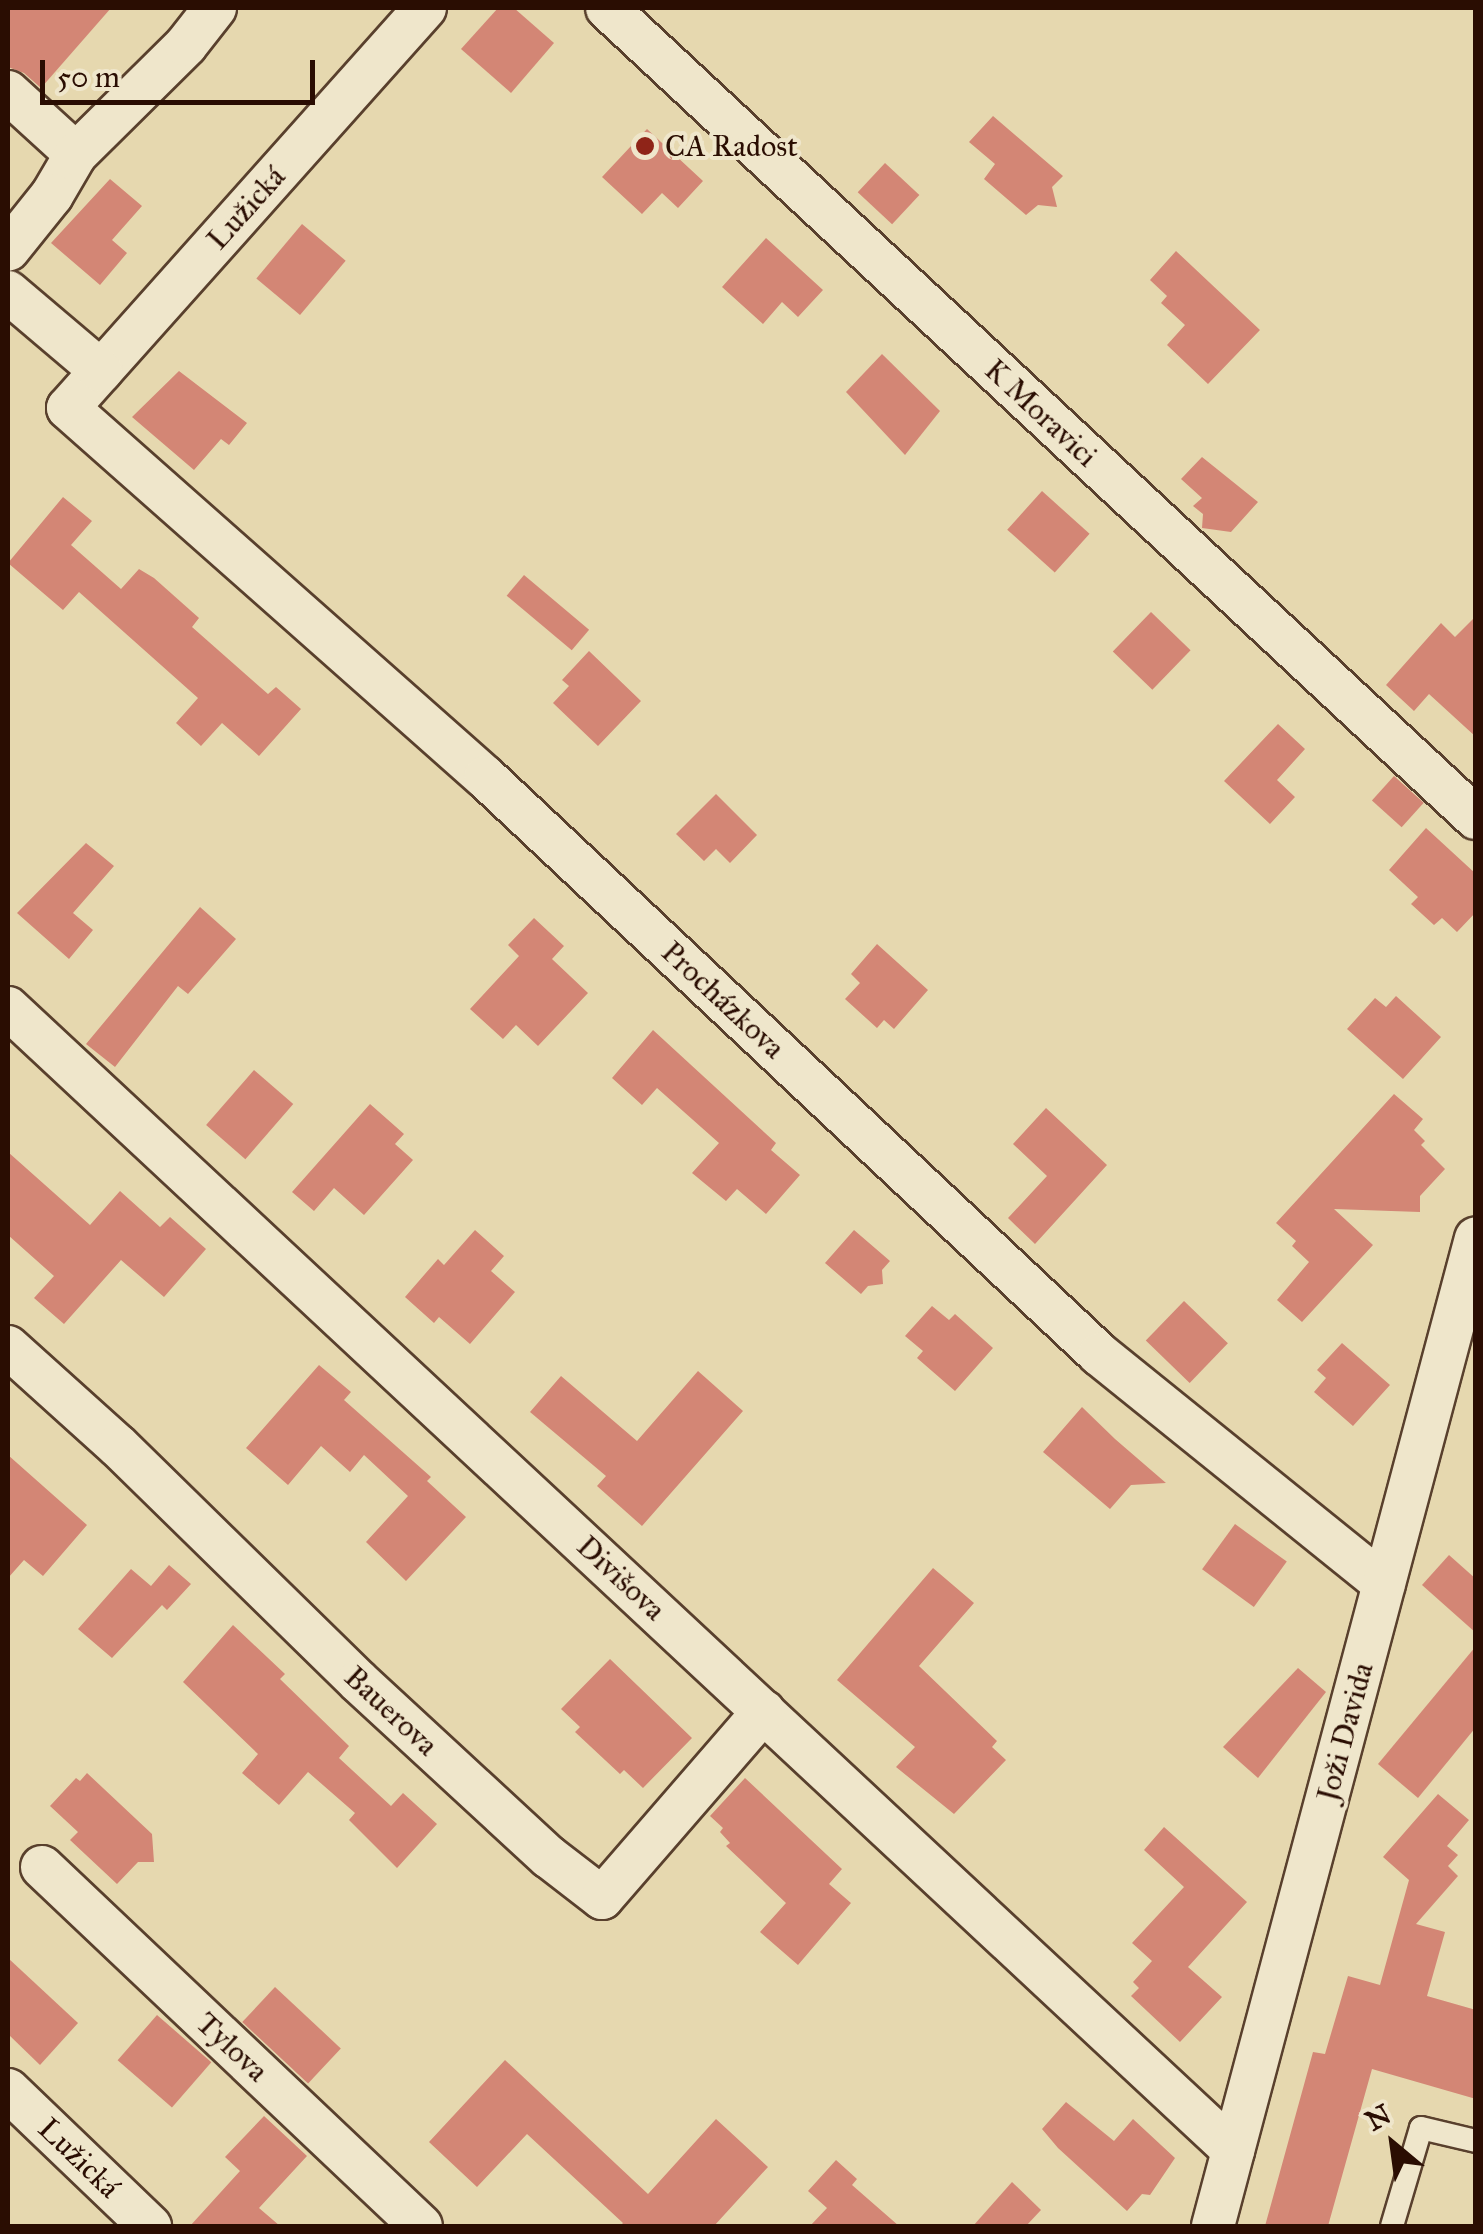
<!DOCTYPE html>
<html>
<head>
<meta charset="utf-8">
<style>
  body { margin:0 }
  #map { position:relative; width:1483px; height:2234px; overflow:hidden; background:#e6d8af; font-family:"IM FELL Great Primer",serif }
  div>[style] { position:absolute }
  .building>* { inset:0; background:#d38675; transform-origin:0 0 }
  .roads { filter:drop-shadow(2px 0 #59402d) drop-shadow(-2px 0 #59402d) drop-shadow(0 2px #59402d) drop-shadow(0 -2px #59402d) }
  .service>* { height:22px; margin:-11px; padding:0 11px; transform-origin:11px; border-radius:11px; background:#efe6cb }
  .minor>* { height:42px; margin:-21px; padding:0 21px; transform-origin:21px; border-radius:21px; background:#efe6cb }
  .dots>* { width:28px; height:28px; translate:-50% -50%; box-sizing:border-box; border:5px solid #efe6cb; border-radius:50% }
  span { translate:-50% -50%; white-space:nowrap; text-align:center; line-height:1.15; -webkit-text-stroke:8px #efe6cb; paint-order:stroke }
  .poi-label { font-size:30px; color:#2a0d02 }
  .left { translate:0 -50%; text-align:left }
  .street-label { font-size:30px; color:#2a0d02 }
  .frame { position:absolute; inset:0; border:10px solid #2a0d02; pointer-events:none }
  .north { position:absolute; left:1343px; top:2094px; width:100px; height:100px; -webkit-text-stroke:8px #efe6cb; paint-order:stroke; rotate:331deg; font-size:28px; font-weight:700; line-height:40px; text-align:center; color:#2a0d02 }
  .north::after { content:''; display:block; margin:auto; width:35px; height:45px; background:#2a0d02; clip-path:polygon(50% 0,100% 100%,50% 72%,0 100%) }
  .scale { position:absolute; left:40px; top:60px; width:275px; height:45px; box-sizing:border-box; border:5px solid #2a0d02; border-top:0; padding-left:12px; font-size:30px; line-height:35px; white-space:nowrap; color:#2a0d02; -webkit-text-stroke:8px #efe6cb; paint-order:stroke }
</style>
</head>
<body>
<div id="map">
  <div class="building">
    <i style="clip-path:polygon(8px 8px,111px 8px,41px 88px,24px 73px,8px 67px)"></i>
    <i style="clip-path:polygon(498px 8px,514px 8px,554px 43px,511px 93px,461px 49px)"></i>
    <i style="clip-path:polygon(993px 116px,1063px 176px,1052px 187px,1057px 207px,1038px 205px,1026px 215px,984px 179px,995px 164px,969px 142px)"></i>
    <i style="clip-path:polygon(647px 129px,703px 181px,678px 208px,662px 193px,642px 214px,602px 177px)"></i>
    <i style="left:885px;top:163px;width:47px;height:40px;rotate:43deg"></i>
    <i style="clip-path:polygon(110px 179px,142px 206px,112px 240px,127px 253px,100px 285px,51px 243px)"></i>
    <i style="left:302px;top:224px;width:57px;height:71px;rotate:40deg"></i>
    <i style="clip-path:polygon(766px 238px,823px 290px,798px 317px,782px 302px,763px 324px,722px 287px)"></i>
    <i style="clip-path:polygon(1176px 251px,1260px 330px,1208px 384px,1167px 345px,1185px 325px,1161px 303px,1167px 296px,1150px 280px)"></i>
    <i style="clip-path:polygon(882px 354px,940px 411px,905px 455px,846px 392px)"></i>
    <i style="clip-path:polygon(179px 371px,247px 423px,229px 445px,221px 439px,194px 470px,132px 417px)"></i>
    <i style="clip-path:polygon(1202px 457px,1258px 502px,1231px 532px,1202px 528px,1203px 514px,1193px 506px,1202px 498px,1181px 479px)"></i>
    <i style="left:1042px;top:491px;width:64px;height:52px;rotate:42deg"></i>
    <i style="clip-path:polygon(63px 497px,92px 521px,71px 545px,121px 589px,139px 569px,154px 578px,199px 618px,192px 627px,268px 694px,276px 687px,301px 709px,259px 756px,222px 723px,201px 746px,176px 723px,198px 698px,79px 592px,63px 610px,8px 563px)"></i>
    <i style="left:524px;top:575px;width:85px;height:27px;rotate:40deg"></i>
    <i style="left:1151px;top:612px;width:55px;height:55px;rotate:44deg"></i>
    <i style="clip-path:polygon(1476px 616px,1476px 737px,1429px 694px,1414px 711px,1386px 685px,1441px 623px,1455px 637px)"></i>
    <i style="clip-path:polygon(589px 651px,641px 701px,598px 746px,553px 703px,569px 686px,562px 680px)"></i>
    <i style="clip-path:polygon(1278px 724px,1305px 749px,1277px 780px,1295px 797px,1270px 824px,1224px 781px)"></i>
    <i style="left:1394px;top:776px;width:40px;height:33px;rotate:42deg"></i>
    <i style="clip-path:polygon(716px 794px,757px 835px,730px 863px,716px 849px,704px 861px,676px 834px)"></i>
    <i style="clip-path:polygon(1426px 828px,1476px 874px,1476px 912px,1457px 932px,1442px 918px,1434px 925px,1411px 904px,1418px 897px,1389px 870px)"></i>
    <i style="clip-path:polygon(86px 843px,114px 866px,73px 913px,93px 930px,69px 959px,17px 913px)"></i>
    <i style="clip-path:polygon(200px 907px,236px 939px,188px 994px,178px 986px,115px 1067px,86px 1044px)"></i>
    <i style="clip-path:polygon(534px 918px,564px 946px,552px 959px,588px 993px,538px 1046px,516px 1025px,503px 1039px,470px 1009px,519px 956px,508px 945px)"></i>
    <i style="clip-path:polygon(877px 944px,928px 990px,894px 1029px,884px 1020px,877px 1028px,845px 999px,860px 983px,851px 974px)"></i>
    <i style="clip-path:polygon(1396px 996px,1441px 1037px,1403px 1079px,1347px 1029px,1375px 998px,1386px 1007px)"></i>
    <i style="clip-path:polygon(653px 1030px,776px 1143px,771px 1150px,800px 1175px,766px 1214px,737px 1189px,726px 1201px,692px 1173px,719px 1143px,657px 1088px,642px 1105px,612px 1078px)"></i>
    <i style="left:254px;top:1070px;width:52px;height:73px;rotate:41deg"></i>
    <i style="clip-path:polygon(1394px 1094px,1423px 1119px,1414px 1130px,1425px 1141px,1421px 1145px,1445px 1169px,1420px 1196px,1420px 1212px,1334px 1209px,1373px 1245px,1302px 1322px,1277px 1300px,1309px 1262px,1292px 1246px,1296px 1241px,1276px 1223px)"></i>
    <i style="clip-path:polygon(370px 1104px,404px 1134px,395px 1144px,413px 1160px,364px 1215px,334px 1188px,314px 1211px,292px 1192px)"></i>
    <i style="clip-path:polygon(1046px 1108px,1107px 1165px,1035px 1244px,1008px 1218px,1047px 1176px,1013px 1144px)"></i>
    <i style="clip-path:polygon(8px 1152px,90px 1225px,120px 1191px,160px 1227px,170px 1217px,206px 1249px,164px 1297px,121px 1260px,64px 1324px,34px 1298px,54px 1276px,8px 1235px)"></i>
    <i style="clip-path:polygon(475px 1230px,504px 1256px,491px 1271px,515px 1292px,470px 1344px,439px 1317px,434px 1323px,405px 1297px,438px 1259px,444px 1265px)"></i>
    <i style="clip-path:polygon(854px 1230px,890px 1261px,882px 1270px,883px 1284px,868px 1286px,861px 1294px,825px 1263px)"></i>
    <i style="left:1184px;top:1301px;width:61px;height:55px;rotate:44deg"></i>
    <i style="clip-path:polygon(932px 1306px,949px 1320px,955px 1314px,993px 1348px,955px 1391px,917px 1358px,923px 1351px,905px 1336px)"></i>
    <i style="clip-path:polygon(1342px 1343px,1390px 1385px,1353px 1426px,1314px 1392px,1326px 1378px,1317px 1370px)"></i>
    <i style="clip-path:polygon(319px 1365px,351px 1392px,344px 1400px,431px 1477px,427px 1481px,466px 1517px,406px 1581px,366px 1542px,408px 1496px,364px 1455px,350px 1472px,321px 1446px,288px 1485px,246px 1448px)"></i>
    <i style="clip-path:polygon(698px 1371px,743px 1411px,642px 1526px,597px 1486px,606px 1476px,530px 1412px,561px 1376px,637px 1441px)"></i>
    <i style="clip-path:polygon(1082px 1407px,1115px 1439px,1166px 1483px,1131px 1485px,1110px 1509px,1043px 1452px)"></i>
    <i style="clip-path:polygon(8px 1455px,87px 1525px,43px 1576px,24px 1560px,8px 1578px)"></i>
    <i style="left:1235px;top:1524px;width:64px;height:56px;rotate:36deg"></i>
    <i style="clip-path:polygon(1449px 1555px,1476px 1579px,1476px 1633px,1422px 1585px)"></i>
    <i style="clip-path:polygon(169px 1565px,191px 1584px,167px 1610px,162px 1605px,112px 1658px,78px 1629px,131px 1569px,151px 1586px)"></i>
    <i style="clip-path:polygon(933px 1568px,974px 1603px,919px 1666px,997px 1741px,992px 1747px,1006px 1760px,954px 1814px,896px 1767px,915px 1747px,837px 1680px)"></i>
    <i style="clip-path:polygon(233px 1625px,285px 1674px,280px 1679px,349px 1746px,339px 1758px,391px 1806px,403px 1793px,437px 1824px,397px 1868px,349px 1820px,355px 1813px,308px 1772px,279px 1805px,242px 1773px,258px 1754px,183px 1682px)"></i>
    <i style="clip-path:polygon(1476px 1646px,1476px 1727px,1418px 1798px,1378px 1764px)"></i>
    <i style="clip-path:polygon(610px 1659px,692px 1738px,643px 1788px,624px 1770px,620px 1774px,575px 1732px,580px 1727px,561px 1709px)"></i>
    <i style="clip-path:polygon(1298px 1668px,1326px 1692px,1258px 1778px,1223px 1747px)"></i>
    <i style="clip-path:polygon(87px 1773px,152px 1834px,154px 1862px,138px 1862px,117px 1884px,70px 1840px,78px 1832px,50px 1806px,76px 1778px,80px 1781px)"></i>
    <i style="clip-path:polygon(745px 1778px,842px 1869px,829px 1884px,851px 1903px,798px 1965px,760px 1932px,786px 1903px,726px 1846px,730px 1843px,720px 1832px,723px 1828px,710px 1816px)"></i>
    <i style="clip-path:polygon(1438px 1794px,1469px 1820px,1447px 1846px,1458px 1855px,1448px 1866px,1458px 1876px,1416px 1924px,1445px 1932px,1427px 1996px,1476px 2010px,1476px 2099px,1372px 2069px,1328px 2226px,1265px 2226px,1313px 2052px,1325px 2054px,1348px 1976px,1380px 1985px,1409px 1880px,1383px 1857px)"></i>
    <i style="clip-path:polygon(1164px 1827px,1247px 1902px,1188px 1967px,1222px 1997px,1180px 2042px,1131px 1996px,1139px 1988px,1133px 1982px,1152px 1961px,1132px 1943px,1184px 1887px,1144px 1850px)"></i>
    <i style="clip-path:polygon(8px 1958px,78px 2023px,40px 2065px,8px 2034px)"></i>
    <i style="left:275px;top:1987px;width:90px;height:48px;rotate:43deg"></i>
    <i style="left:157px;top:2015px;width:72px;height:60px;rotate:41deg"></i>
    <i style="clip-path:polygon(505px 2060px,648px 2194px,716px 2119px,768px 2167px,714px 2226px,620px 2226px,623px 2223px,527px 2134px,477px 2187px,429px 2142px)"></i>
    <i style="clip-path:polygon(1066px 2102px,1114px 2141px,1133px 2119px,1175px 2158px,1150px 2195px,1142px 2194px,1127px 2211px,1058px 2148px,1042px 2129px)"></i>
    <i style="clip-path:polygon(264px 2116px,307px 2156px,259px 2208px,280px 2226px,190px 2226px,240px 2171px,225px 2157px)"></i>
    <i style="clip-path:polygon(836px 2160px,857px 2179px,852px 2185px,899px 2226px,810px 2226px,827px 2208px,808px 2191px)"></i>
    <i style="clip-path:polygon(1012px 2182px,1041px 2210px,1026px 2226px,973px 2226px)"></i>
  </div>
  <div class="roads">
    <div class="service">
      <i style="left:1392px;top:2226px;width:102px;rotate:-73.5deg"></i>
      <i style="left:1421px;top:2128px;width:57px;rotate:13.3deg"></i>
    </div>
    <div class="minor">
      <i style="left:425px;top:8px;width:536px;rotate:131.75deg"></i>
      <i style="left:68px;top:408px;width:557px;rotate:41.51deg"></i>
      <i style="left:485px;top:777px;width:843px;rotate:43.22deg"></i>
      <i style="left:1099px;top:1354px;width:366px;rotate:38.9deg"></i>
      <i style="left:607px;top:8px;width:1188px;rotate:42.99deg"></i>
      <i style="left:8px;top:92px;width:92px;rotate:42.4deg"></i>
      <i style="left:76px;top:154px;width:48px;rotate:120.3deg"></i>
      <i style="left:52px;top:195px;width:70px;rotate:128.7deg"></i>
      <i style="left:76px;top:154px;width:155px;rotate:-44.7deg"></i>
      <i style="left:186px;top:45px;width:47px;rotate:-51.9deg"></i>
      <i style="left:8px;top:292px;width:122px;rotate:40.3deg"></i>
      <i style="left:8px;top:1008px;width:1675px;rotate:42.99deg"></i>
      <i style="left:8px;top:1347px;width:148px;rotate:42deg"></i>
      <i style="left:118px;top:1446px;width:336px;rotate:44.4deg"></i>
      <i style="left:358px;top:1681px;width:260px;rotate:42.7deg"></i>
      <i style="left:549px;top:1857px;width:67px;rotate:37.7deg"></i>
      <i style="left:602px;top:1898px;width:247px;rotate:-49.1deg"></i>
      <i style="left:42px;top:1867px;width:522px;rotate:43.45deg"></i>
      <i style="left:8px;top:2090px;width:197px;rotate:43.8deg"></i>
      <i style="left:1213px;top:2226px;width:1022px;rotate:-75.09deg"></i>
    </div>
  </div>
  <div class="dots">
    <i style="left:645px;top:146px;background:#8f2418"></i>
  </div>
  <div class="poi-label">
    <span class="left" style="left:665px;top:146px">CA Radost</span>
  </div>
  <div class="street-label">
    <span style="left:246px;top:208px;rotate:-48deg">Lužická</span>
    <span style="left:1041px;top:413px;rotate:43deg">K Moravici</span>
    <span style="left:723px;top:1000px;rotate:43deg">Procházkova</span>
    <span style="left:621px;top:1578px;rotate:43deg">Divišova</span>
    <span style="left:391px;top:1711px;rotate:43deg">Bauerova</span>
    <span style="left:1345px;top:1732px;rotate:-75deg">Joži Davida</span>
    <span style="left:232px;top:2047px;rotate:43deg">Tylova</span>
    <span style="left:79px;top:2158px;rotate:44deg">Lužická</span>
  </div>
  <div class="frame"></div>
  <div class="north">N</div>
  <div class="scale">50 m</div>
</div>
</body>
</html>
